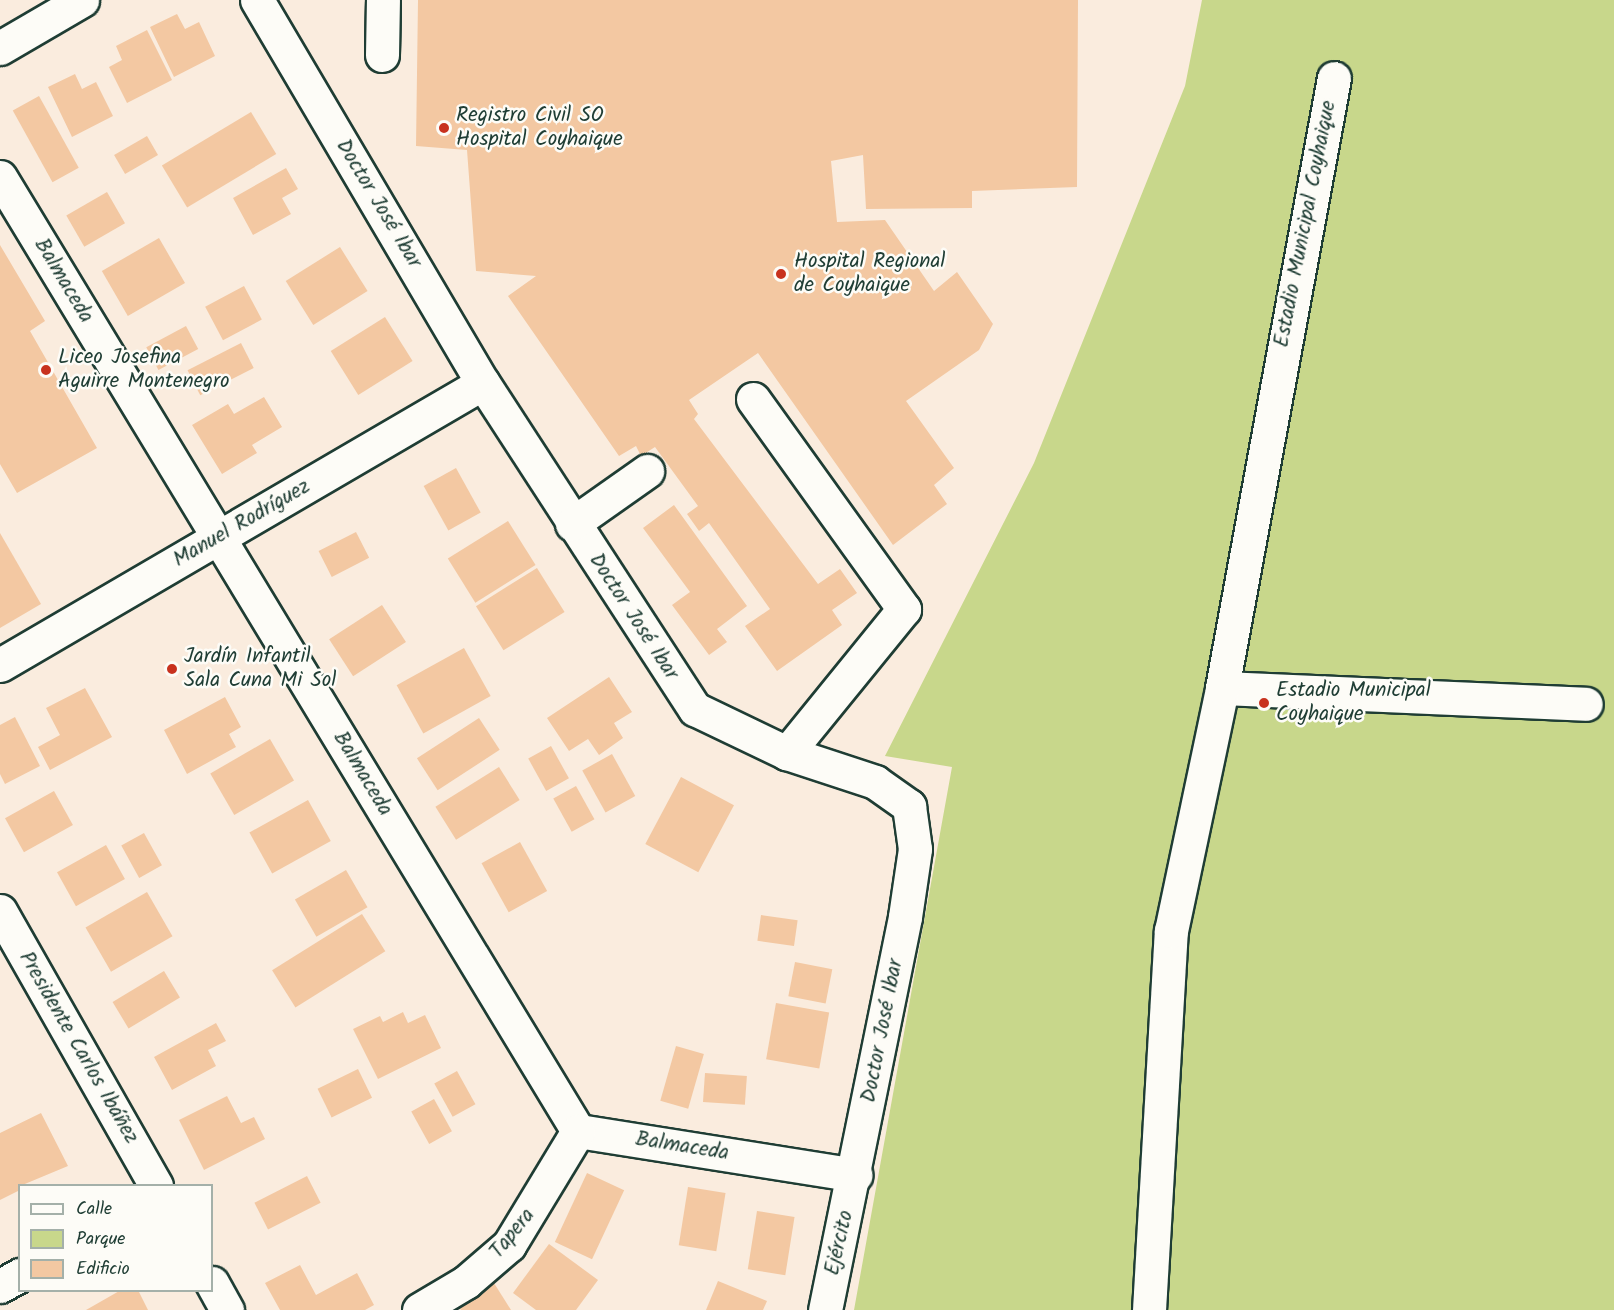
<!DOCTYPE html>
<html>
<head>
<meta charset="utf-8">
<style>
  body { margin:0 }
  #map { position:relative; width:1614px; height:1310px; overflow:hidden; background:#faecde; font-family:Kalam,sans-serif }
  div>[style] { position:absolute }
  .green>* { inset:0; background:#c8d78b }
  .building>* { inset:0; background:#f3c8a2; transform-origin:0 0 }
  .roads { filter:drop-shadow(2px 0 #1f3d34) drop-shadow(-2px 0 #1f3d34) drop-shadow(0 2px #1f3d34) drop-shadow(0 -2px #1f3d34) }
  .minor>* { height:33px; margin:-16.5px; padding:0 16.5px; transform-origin:16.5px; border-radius:16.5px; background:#fdfcf7 }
  .dots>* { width:16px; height:16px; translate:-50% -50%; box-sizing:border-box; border:3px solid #fdfcf7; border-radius:50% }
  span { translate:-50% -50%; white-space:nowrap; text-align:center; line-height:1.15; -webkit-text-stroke:5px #fdfcf7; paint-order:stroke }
  .poi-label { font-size:21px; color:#1f3d34 }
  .left { translate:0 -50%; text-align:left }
  .street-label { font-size:21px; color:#1f3d34 }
  .legend { position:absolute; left:18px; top:1184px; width:195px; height:108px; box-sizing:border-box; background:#fdfcf7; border:2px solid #a4b0a9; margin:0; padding:8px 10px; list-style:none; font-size:18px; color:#1f3d34 }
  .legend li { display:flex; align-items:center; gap:12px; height:30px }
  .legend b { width:30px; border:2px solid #a4b0a9 }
</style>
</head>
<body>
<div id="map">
  <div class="green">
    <i style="clip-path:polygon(1202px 0,1614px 0,1614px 1310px,854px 1310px,952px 767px,885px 756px,1034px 463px,1185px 86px)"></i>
  </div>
  <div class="building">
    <i style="clip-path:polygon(418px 0,1078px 0,1077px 187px,972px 191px,972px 208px,866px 209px,863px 155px,831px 161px,837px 222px,885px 220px,934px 291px,957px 272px,993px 324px,979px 350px,906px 401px,954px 468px,934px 485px,947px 504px,893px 545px,758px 353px,689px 400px,698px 414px,694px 419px,818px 584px,840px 569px,857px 593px,832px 610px,842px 625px,777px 671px,745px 626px,770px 609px,709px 523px,699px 531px,687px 514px,698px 506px,655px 447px,641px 456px,636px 446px,619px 456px,508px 296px,536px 276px,476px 271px,467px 150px,416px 146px)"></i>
    <i style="clip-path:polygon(177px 14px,185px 29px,199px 22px,215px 56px,174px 77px,150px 27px)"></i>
    <i style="clip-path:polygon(147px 30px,172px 80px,127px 103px,109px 67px,122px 60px,116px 46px)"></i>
    <i style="clip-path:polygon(75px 74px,82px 89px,96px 82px,113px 116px,72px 137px,48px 87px)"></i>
    <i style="left:39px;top:96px;width:82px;height:30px;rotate:61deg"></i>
    <i style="left:251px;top:112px;width:49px;height:104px;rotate:59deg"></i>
    <i style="left:147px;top:136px;width:22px;height:38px;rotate:60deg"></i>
    <i style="clip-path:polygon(286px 168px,298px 189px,282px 198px,291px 214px,253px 235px,233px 198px)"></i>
    <i style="left:107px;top:192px;width:36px;height:47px;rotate:60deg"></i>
    <i style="left:159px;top:238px;width:52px;height:66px;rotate:60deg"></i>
    <i style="clip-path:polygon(0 245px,45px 321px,30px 331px,97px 448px,17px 493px,0 464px)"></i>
    <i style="left:340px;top:247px;width:52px;height:64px;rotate:58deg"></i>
    <i style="left:244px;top:286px;width:38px;height:44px;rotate:62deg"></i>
    <i style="left:385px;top:317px;width:52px;height:64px;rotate:58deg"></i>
    <i style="left:186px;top:326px;width:26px;height:45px;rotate:62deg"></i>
    <i style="left:241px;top:343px;width:28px;height:60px;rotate:63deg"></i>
    <i style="clip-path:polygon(264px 397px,282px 427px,252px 445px,257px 453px,222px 474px,192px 425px,228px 404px,234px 414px)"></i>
    <i style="left:456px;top:468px;width:51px;height:37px;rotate:61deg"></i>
    <i style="clip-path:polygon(674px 505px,747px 606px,717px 629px,727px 642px,709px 655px,672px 605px,690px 592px,643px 528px)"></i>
    <i style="left:508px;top:521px;width:52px;height:71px;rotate:58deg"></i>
    <i style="left:356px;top:532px;width:29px;height:42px;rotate:63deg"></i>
    <i style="clip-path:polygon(0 533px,41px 604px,0 628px)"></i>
    <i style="left:537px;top:568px;width:52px;height:72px;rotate:58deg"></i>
    <i style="left:382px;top:605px;width:44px;height:63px;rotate:57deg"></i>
    <i style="left:464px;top:648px;width:55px;height:77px;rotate:61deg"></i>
    <i style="clip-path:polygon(609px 677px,632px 712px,614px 723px,623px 738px,599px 755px,588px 739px,569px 751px,547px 718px)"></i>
    <i style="clip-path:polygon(85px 688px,112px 737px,50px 770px,38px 747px,60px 735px,46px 708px)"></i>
    <i style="clip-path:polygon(225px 697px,241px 727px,229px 734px,236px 747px,187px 774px,164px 730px)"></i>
    <i style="clip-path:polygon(15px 717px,40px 766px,5px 784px,0 774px,0 725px)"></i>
    <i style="left:479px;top:718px;width:38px;height:74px;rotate:57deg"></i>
    <i style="left:270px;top:739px;width:48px;height:69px;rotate:60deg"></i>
    <i style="left:551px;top:746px;width:37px;height:26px;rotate:61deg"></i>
    <i style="left:612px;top:754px;width:48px;height:34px;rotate:61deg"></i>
    <i style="left:499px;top:767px;width:39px;height:75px;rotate:58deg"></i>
    <i style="left:681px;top:777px;width:60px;height:76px;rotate:28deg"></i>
    <i style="left:576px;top:786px;width:38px;height:26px;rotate:61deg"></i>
    <i style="left:54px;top:791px;width:39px;height:56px;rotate:61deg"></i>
    <i style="left:308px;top:800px;width:47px;height:67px;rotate:61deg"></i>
    <i style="left:144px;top:833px;width:37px;height:26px;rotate:61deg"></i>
    <i style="left:520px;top:842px;width:56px;height:44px;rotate:61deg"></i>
    <i style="left:106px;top:845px;width:39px;height:56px;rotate:61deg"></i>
    <i style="left:346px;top:870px;width:43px;height:59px;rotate:60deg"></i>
    <i style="left:147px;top:892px;width:51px;height:71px;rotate:60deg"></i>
    <i style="left:362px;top:914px;width:44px;height:106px;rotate:58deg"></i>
    <i style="left:761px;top:915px;width:37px;height:26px;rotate:8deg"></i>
    <i style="left:795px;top:962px;width:38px;height:35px;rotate:11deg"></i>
    <i style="left:164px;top:971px;width:31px;height:60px;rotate:59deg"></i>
    <i style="left:776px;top:1003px;width:54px;height:57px;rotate:10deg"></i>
    <i style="clip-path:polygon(403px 1012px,408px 1023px,425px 1015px,441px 1048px,378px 1079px,353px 1029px,380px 1016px,383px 1022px)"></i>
    <i style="clip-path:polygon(216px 1023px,226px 1041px,208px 1050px,216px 1066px,172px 1090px,154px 1057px)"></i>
    <i style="left:676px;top:1046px;width:29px;height:57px;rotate:16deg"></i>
    <i style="left:358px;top:1069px;width:32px;height:45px;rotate:64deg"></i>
    <i style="left:457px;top:1071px;width:38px;height:26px;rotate:61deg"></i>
    <i style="left:705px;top:1073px;width:42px;height:29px;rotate:4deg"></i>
    <i style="clip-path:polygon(227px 1096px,241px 1123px,254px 1117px,265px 1139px,204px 1170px,179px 1120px)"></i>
    <i style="left:434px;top:1099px;width:37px;height:26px;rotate:61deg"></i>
    <i style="clip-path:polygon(41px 1113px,68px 1166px,20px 1186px,20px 1190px,0 1200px,0 1133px)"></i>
    <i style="left:587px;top:1173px;width:41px;height:76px;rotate:25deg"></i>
    <i style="left:307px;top:1176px;width:30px;height:59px;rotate:63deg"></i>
    <i style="left:688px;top:1187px;width:38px;height:59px;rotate:9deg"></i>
    <i style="left:757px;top:1211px;width:38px;height:59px;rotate:9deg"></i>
    <i style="clip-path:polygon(549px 1244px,598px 1280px,576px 1310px,536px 1310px,513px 1293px)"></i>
    <i style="clip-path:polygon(300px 1265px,316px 1295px,357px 1273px,374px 1305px,365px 1310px,280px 1310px,265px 1283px)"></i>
    <i style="clip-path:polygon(718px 1281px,767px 1301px,763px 1310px,706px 1310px)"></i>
    <i style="clip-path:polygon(494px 1283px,511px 1310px,461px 1310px,458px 1306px)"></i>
    <i style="clip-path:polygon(121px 1290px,138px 1290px,148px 1310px,86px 1310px)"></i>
  </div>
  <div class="roads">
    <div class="minor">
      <i style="left:257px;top:0;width:445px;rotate:59.5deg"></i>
      <i style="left:483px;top:383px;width:389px;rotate:57deg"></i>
      <i style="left:695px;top:709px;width:102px;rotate:25.6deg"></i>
      <i style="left:787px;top:753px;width:93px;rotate:18.2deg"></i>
      <i style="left:875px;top:782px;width:42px;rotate:35.2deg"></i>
      <i style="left:909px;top:806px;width:43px;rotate:82.1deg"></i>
      <i style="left:915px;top:849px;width:69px;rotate:98.4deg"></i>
      <i style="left:905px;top:917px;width:401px;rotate:101.5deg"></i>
      <i style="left:0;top:48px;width:95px;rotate:-30.3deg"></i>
      <i style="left:382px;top:55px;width:55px;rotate:-89deg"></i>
      <i style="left:0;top:177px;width:1115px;rotate:58.79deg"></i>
      <i style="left:578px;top:1131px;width:281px;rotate:9deg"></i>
      <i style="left:753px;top:399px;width:259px;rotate:54.3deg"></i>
      <i style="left:904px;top:609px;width:186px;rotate:129.1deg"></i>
      <i style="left:572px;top:524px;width:92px;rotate:-35.2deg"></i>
      <i style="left:0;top:665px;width:559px;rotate:-30.28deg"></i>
      <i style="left:1222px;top:688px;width:364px;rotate:2.5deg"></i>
      <i style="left:0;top:911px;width:316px;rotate:60.4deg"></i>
      <i style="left:212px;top:1283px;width:31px;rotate:61deg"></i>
      <i style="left:0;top:1286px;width:23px;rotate:-29deg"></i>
      <i style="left:419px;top:1310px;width:55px;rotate:-30.8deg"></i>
      <i style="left:466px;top:1282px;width:57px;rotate:-40.7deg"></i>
      <i style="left:509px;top:1245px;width:133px;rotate:-58.8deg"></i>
      <i style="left:1149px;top:1310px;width:380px;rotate:-86.7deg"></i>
      <i style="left:1171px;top:931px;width:248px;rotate:-78.1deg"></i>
      <i style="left:1222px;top:688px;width:620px;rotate:-79.6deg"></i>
    </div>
  </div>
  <div class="dots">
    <i style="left:444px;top:128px;background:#c8321e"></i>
    <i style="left:781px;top:274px;background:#c8321e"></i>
    <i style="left:46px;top:370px;background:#c8321e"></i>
    <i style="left:172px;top:669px;background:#c8321e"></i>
    <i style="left:1264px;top:703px;background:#c8321e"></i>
  </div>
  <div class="poi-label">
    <span class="left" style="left:456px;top:128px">Registro Civil SO<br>Hospital Coyhaique</span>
    <span class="left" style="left:794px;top:274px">Hospital Regional<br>de Coyhaique</span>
    <span class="left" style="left:58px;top:370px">Liceo Josefina<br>Aguirre Montenegro</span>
    <span class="left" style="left:184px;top:669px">Jardín Infantil<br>Sala Cuna Mi Sol</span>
    <span class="left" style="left:1276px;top:703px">Estadio Municipal<br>Coyhaique</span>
  </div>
  <div class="street-label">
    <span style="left:378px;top:204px;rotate:59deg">Doctor José Ibar</span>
    <span style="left:1306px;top:224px;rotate:-79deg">Estadio Municipal Coyhaique</span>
    <span style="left:63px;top:281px;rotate:59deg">Balmaceda</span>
    <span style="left:242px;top:524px;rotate:-30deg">Manuel Rodríguez</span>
    <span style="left:633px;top:617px;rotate:57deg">Doctor José Ibar</span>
    <span style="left:362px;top:774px;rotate:59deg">Balmaceda</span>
    <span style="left:883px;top:1031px;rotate:-79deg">Doctor José Ibar</span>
    <span style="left:78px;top:1048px;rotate:60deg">Presidente Carlos Ibáñez</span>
    <span style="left:682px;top:1147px;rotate:9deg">Balmaceda</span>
    <span style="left:513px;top:1234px;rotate:-51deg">Tapera</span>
    <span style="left:840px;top:1243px;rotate:-77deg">Ejército</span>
  </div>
  <ul class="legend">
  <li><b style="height:8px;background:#fdfcf7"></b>Calle</li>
  <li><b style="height:16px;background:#c8d78b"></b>Parque</li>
  <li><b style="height:16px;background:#f3c8a2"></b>Edificio</li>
  </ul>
</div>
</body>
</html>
